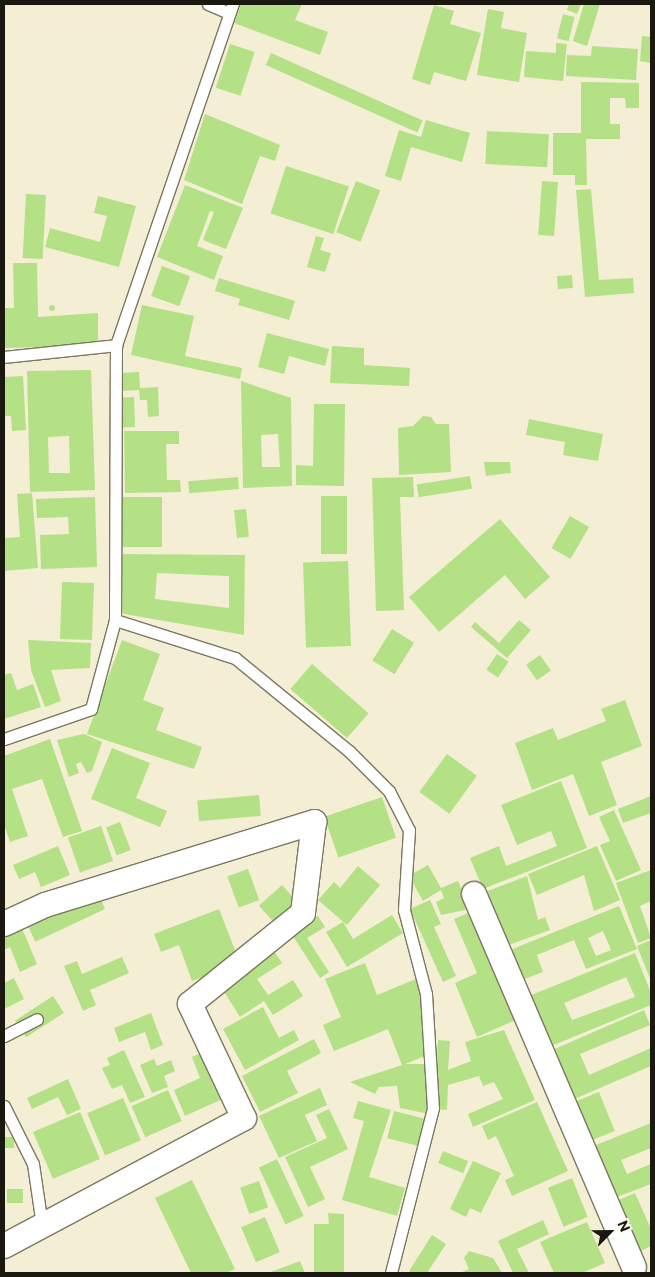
<!DOCTYPE html>
<html>
<head>
<meta charset="utf-8">
<style>
  body { margin:0 }
  #map { position:relative; width:655px; height:1277px; overflow:hidden; background:#f3eed4; font-family:Commissioner,sans-serif }
  div>[style] { position:absolute }
  .building>* { inset:0; background:#b4e186; transform-origin:0 0 }
  .round { border-radius:50% }
  .roads { filter:drop-shadow(1px 0 #7b7760) drop-shadow(-1px 0 #7b7760) drop-shadow(0 1px #7b7760) drop-shadow(0 -1px #7b7760) }
  .service>* { height:11px; margin:-5.5px; padding:0 5.5px; transform-origin:5.5px; border-radius:5.5px; background:#fff }
  .minor>* { height:24px; margin:-12px; padding:0 12px; transform-origin:12px; border-radius:12px; background:#fff }
  span { translate:-50% -50%; white-space:nowrap; text-align:center; line-height:1.15; -webkit-text-stroke:5px #fefbec; paint-order:stroke }
  .frame { position:absolute; inset:0; border:5px solid #1a180f; pointer-events:none }
  .north { position:absolute; left:585px; top:1207px; width:50px; height:50px; -webkit-text-stroke:4px #fefbec; paint-order:stroke; rotate:67deg; font-size:14px; font-weight:700; line-height:20px; text-align:center; color:#1a180f }
  .north::after { content:''; display:block; margin:auto; width:18px; height:22px; background:#1a180f; clip-path:polygon(50% 0,100% 100%,50% 72%,0 100%) }
</style>
</head>
<body>
<div id="map">
  <div class="building">
    <i style="clip-path:polygon(241px 4px,302px 4px,295px 20px,328px 32px,320px 55px,234px 23px)"></i>
    <i style="clip-path:polygon(569px 4px,581px 4px,577px 14px,567px 10px)"></i>
    <i style="clip-path:polygon(584px 4px,600px 4px,587px 46px,573px 41px)"></i>
    <i style="clip-path:polygon(434px 5px,454px 11px,450px 24px,481px 33px,466px 81px,434px 72px,430px 85px,412px 79px)"></i>
    <i style="clip-path:polygon(488px 9px,504px 12px,501px 28px,527px 33px,519px 82px,477px 75px)"></i>
    <i style="left:563px;top:14px;width:12px;height:25px;rotate:14deg"></i>
    <i style="clip-path:polygon(642px 36px,651px 37px,650px 63px,640px 61px)"></i>
    <i style="clip-path:polygon(556px 43px,567px 44px,563px 81px,524px 77px,526px 51px,556px 53px)"></i>
    <i style="left:230px;top:44px;width:26px;height:46px;rotate:18deg"></i>
    <i style="clip-path:polygon(592px 46px,638px 49px,636px 80px,566px 76px,567px 55px,591px 56px)"></i>
    <i style="left:271px;top:53px;width:166px;height:13px;rotate:24deg"></i>
    <i style="clip-path:polygon(581px 82px,639px 83px,639px 108px,626px 108px,625px 98px,610px 98px,610px 124px,620px 124px,620px 139px,586px 139px,587px 185px,575px 185px,575px 175px,553px 175px,553px 133px,581px 133px)"></i>
    <i style="clip-path:polygon(205px 114px,280px 145px,275px 161px,260px 156px,242px 204px,184px 180px)"></i>
    <i style="clip-path:polygon(426px 120px,470px 133px,462px 162px,411px 147px,401px 181px,385px 176px,399px 130px,421px 137px)"></i>
    <i style="left:487px;top:131px;width:62px;height:33px;rotate:3deg"></i>
    <i style="left:286px;top:166px;width:66px;height:50px;rotate:18deg"></i>
    <i style="left:356px;top:181px;width:26px;height:55px;rotate:21deg"></i>
    <i style="left:542px;top:181px;width:16px;height:54px;rotate:4deg"></i>
    <i style="clip-path:polygon(185px 185px,243px 208px,226px 249px,203px 240px,214px 212px,210px 211px,197px 246px,223px 256px,214px 280px,157px 257px)"></i>
    <i style="clip-path:polygon(591px 189px,599px 280px,633px 278px,634px 293px,585px 297px,576px 190px)"></i>
    <i style="left:26px;top:194px;width:20px;height:64px;rotate:3deg"></i>
    <i style="clip-path:polygon(98px 196px,136px 206px,119px 267px,45px 247px,50px 228px,100px 242px,107px 216px,94px 213px)"></i>
    <i style="clip-path:polygon(316px 236px,324px 238px,320px 250px,331px 253px,325px 272px,307px 267px)"></i>
    <i style="clip-path:polygon(13px 263px,37px 263px,38px 317px,98px 313px,98px 346px,4px 348px,4px 308px,14px 308px)"></i>
    <i style="left:162px;top:266px;width:30px;height:32px;rotate:20deg"></i>
    <i style="left:572px;top:275px;width:13px;height:15px;rotate:86deg"></i>
    <i style="clip-path:polygon(219px 278px,295px 301px,289px 320px,238px 305px,240px 299px,215px 291px)"></i>
    <i class="round" style="left:49px;top:305px;width:6px;height:6px"></i>
    <i style="clip-path:polygon(142px 305px,194px 316px,185px 356px,242px 368px,240px 379px,131px 355px)"></i>
    <i style="clip-path:polygon(267px 333px,329px 349px,325px 366px,289px 356px,284px 374px,258px 367px)"></i>
    <i style="clip-path:polygon(332px 346px,364px 348px,364px 365px,410px 368px,409px 386px,330px 383px)"></i>
    <i style="clip-path:polygon(evenodd,91px 370px,95px 490px,30px 492px,27px 371px,91px 370px,69px 436px,70px 473px,49px 473px,48px 437px,69px 436px)"></i>
    <i style="clip-path:polygon(139px 372px,140px 388px,158px 387px,159px 416px,148px 417px,147px 400px,140px 400px,139px 390px,122px 391px,121px 373px)"></i>
    <i style="clip-path:polygon(23px 376px,26px 430px,12px 431px,11px 416px,4px 416px,4px 377px)"></i>
    <i style="clip-path:polygon(evenodd,241px 381px,291px 398px,292px 486px,243px 488px,241px 381px,278px 434px,280px 467px,262px 467px,261px 435px,278px 434px)"></i>
    <i style="left:134px;top:397px;width:30px;height:16px;rotate:88deg"></i>
    <i style="clip-path:polygon(314px 404px,345px 404px,344px 486px,296px 485px,296px 465px,313px 466px)"></i>
    <i style="clip-path:polygon(423px 416px,431px 417px,436px 424px,449px 424px,451px 472px,399px 475px,398px 428px,413px 426px)"></i>
    <i style="clip-path:polygon(529px 419px,603px 434px,598px 461px,563px 455px,565px 442px,526px 435px)"></i>
    <i style="clip-path:polygon(124px 431px,179px 431px,179px 444px,166px 444px,167px 480px,180px 480px,181px 492px,125px 493px)"></i>
    <i style="clip-path:polygon(484px 462px,510px 462px,511px 473px,486px 476px)"></i>
    <i style="left:470px;top:476px;width:13px;height:54px;rotate:81deg"></i>
    <i style="left:238px;top:477px;width:12px;height:50px;rotate:85deg"></i>
    <i style="clip-path:polygon(413px 477px,414px 497px,400px 497px,404px 610px,376px 611px,372px 478px)"></i>
    <i style="clip-path:polygon(32px 493px,38px 568px,4px 571px,4px 538px,20px 537px,17px 494px)"></i>
    <i style="left:321px;top:496px;width:26px;height:58px"></i>
    <i style="clip-path:polygon(95px 497px,97px 567px,41px 569px,40px 535px,69px 534px,68px 517px,37px 518px,36px 499px)"></i>
    <i style="left:120px;top:497px;width:42px;height:50px"></i>
    <i style="left:246px;top:509px;width:28px;height:12px;rotate:84deg"></i>
    <i style="left:570px;top:516px;width:22px;height:37px;rotate:30deg"></i>
    <i style="clip-path:polygon(500px 519px,550px 577px,525px 599px,505px 575px,439px 632px,409px 597px)"></i>
    <i style="clip-path:polygon(evenodd,118px 554px,245px 555px,244px 635px,119px 613px,118px 554px,157px 573px,229px 576px,229px 608px,155px 599px,157px 573px)"></i>
    <i style="left:348px;top:561px;width:85px;height:45px;rotate:88deg"></i>
    <i style="left:62px;top:582px;width:32px;height:57px;rotate:2deg"></i>
    <i style="clip-path:polygon(519px 620px,531px 630px,507px 658px,471px 627px,475px 622px,499px 643px)"></i>
    <i style="left:392px;top:629px;width:26px;height:37px;rotate:32deg"></i>
    <i style="clip-path:polygon(28px 640px,91px 643px,90px 668px,51px 670px,61px 701px,45px 707px,31px 670px)"></i>
    <i style="clip-path:polygon(122px 640px,160px 654px,143px 700px,164px 708px,156px 730px,202px 747px,194px 769px,87px 734px)"></i>
    <i style="left:497px;top:654px;width:14px;height:19px;rotate:34deg"></i>
    <i style="left:540px;top:655px;width:19px;height:17px;rotate:55deg"></i>
    <i style="left:312px;top:664px;width:75px;height:33px;rotate:41deg"></i>
    <i style="clip-path:polygon(11px 673px,17px 690px,33px 684px,41px 707px,4px 719px,4px 675px)"></i>
    <i style="clip-path:polygon(625px 700px,642px 746px,601px 762px,617px 805px,589px 816px,573px 774px,532px 790px,515px 743px,553px 728px,558px 740px,606px 721px,601px 709px)"></i>
    <i style="clip-path:polygon(84px 734px,102px 742px,92px 771px,87px 773px,81px 762px,76px 764px,79px 773px,69px 777px,57px 740px)"></i>
    <i style="clip-path:polygon(50px 739px,82px 831px,63px 837px,42px 779px,12px 789px,28px 836px,10px 842px,4px 824px,4px 756px)"></i>
    <i style="clip-path:polygon(112px 748px,150px 763px,136px 798px,167px 811px,160px 827px,91px 799px)"></i>
    <i style="left:447px;top:754px;width:37px;height:47px;rotate:36deg"></i>
    <i style="clip-path:polygon(561px 781px,587px 848px,483px 889px,470px 858px,499px 846px,506px 866px,557px 846px,551px 831px,517px 845px,501px 805px)"></i>
    <i style="left:259px;top:795px;width:21px;height:62px;rotate:85deg"></i>
    <i style="clip-path:polygon(651px 796px,651px 813px,623px 823px,618px 809px)"></i>
    <i style="left:382px;top:797px;width:43px;height:61px;rotate:71deg"></i>
    <i style="clip-path:polygon(614px 810px,641px 870px,616px 881px,600px 845px,610px 841px,599px 817px)"></i>
    <i style="left:120px;top:822px;width:30px;height:15px;rotate:69deg"></i>
    <i style="left:101px;top:826px;width:37px;height:35px;rotate:71deg"></i>
    <i style="clip-path:polygon(58px 846px,70px 875px,41px 887px,35px 872px,19px 879px,13px 865px)"></i>
    <i style="clip-path:polygon(597px 846px,620px 900px,594px 911px,584px 875px,537px 895px,528px 874px)"></i>
    <i style="clip-path:polygon(428px 865px,441px 888px,458px 881px,470px 909px,441px 915px,436px 902px,444px 898px,441px 890px,423px 901px,409px 876px)"></i>
    <i style="clip-path:polygon(358px 866px,380px 885px,347px 925px,318px 900px,334px 882px,340px 888px)"></i>
    <i style="left:248px;top:869px;width:33px;height:22px;rotate:70deg"></i>
    <i style="clip-path:polygon(651px 870px,651px 901px,640px 906px,651px 938px,638px 943px,616px 883px)"></i>
    <i style="clip-path:polygon(527px 876px,538px 920px,545px 917px,550px 930px,506px 946px,485px 892px)"></i>
    <i style="left:92px;top:881px;width:31px;height:77px;rotate:65deg"></i>
    <i style="left:282px;top:885px;width:24px;height:31px;rotate:48deg"></i>
    <i style="clip-path:polygon(430px 900px,441px 924px,434px 927px,456px 976px,443px 982px,410px 909px)"></i>
    <i style="clip-path:polygon(evenodd,619px 906px,637px 949px,586px 969px,574px 940px,537px 955px,543px 972px,522px 980px,510px 950px,619px 906px,603px 931px,611px 950px,596px 956px,588px 938px,603px 931px)"></i>
    <i style="clip-path:polygon(219px 909px,240px 963px,192px 981px,179px 945px,161px 952px,154px 934px)"></i>
    <i style="clip-path:polygon(471px 912px,516px 1020px,477px 1037px,455px 983px,477px 973px,454px 919px)"></i>
    <i style="clip-path:polygon(16px 914px,37px 964px,20px 972px,10px 947px,4px 950px,4px 919px)"></i>
    <i style="clip-path:polygon(392px 915px,403px 933px,347px 967px,326px 932px,343px 922px,353px 939px)"></i>
    <i style="clip-path:polygon(318px 916px,325px 927px,307px 938px,329px 972px,320px 978px,291px 933px)"></i>
    <i style="clip-path:polygon(651px 940px,651px 981px,637px 946px)"></i>
    <i style="clip-path:polygon(272px 948px,282px 963px,257px 979px,268px 995px,293px 980px,303px 996px,273px 1015px,264px 1001px,240px 1017px,218px 982px)"></i>
    <i style="clip-path:polygon(evenodd,635px 953px,651px 993px,651px 1005px,549px 1047px,529px 996px,635px 953px,626px 977px,635px 997px,572px 1020px,564px 1003px,626px 977px)"></i>
    <i style="clip-path:polygon(122px 957px,129px 973px,90px 990px,96px 1005px,83px 1011px,64px 966px,77px 961px,82px 974px)"></i>
    <i style="clip-path:polygon(365px 963px,377px 995px,416px 979px,431px 1017px,435px 1052px,405px 1064px,427px 1064px,429px 1114px,400px 1108px,397px 1086px,379px 1087px,375px 1094px,350px 1082px,402px 1065px,388px 1029px,334px 1051px,323px 1025px,341px 1017px,325px 979px)"></i>
    <i style="clip-path:polygon(14px 978px,24px 999px,4px 1009px,4px 983px)"></i>
    <i style="left:53px;top:996px;width:20px;height:45px;rotate:57deg"></i>
    <i style="clip-path:polygon(263px 1007px,279px 1038px,294px 1030px,299px 1040px,245px 1070px,223px 1029px)"></i>
    <i style="clip-path:polygon(644px 1010px,650px 1025px,580px 1054px,589px 1075px,651px 1048px,651px 1066px,572px 1100px,550px 1051px)"></i>
    <i style="clip-path:polygon(151px 1013px,163px 1045px,151px 1050px,145px 1032px,119px 1042px,114px 1028px)"></i>
    <i style="clip-path:polygon(504px 1030px,535px 1100px,473px 1127px,468px 1114px,503px 1099px,494px 1082px,483px 1086px,479px 1076px,448px 1085px,447px 1110px,435px 1109px,438px 1040px,450px 1041px,448px 1070px,471px 1061px,465px 1042px)"></i>
    <i style="clip-path:polygon(314px 1039px,321px 1053px,287px 1071px,298px 1093px,260px 1112px,242px 1076px)"></i>
    <i style="clip-path:polygon(124px 1050px,145px 1097px,130px 1103px,122px 1085px,112px 1089px,102px 1068px,110px 1065px,107px 1058px)"></i>
    <i style="clip-path:polygon(207px 1050px,229px 1096px,185px 1116px,174px 1090px,200px 1078px,192px 1057px)"></i>
    <i style="clip-path:polygon(154px 1059px,157px 1066px,171px 1060px,175px 1071px,164px 1076px,168px 1087px,152px 1093px,140px 1065px)"></i>
    <i style="clip-path:polygon(68px 1079px,81px 1109px,67px 1115px,58px 1097px,32px 1109px,27px 1098px)"></i>
    <i style="clip-path:polygon(320px 1088px,327px 1105px,305px 1115px,317px 1141px,279px 1158px,259px 1116px)"></i>
    <i style="left:168px;top:1090px;width:34px;height:40px;rotate:66deg"></i>
    <i style="left:599px;top:1092px;width:42px;height:28px;rotate:68deg"></i>
    <i style="left:123px;top:1098px;width:46px;height:39px;rotate:67deg"></i>
    <i style="clip-path:polygon(358px 1101px,391px 1110px,369px 1177px,405px 1188px,397px 1216px,342px 1200px,364px 1121px,353px 1118px)"></i>
    <i style="clip-path:polygon(537px 1102px,568px 1171px,512px 1196px,505px 1180px,514px 1176px,496px 1136px,488px 1140px,482px 1126px)"></i>
    <i style="clip-path:polygon(329px 1109px,348px 1149px,310px 1167px,325px 1199px,308px 1207px,285px 1157px,327px 1138px,316px 1115px)"></i>
    <i style="left:394px;top:1111px;width:32px;height:28px;rotate:14deg"></i>
    <i style="left:80px;top:1112px;width:51px;height:51px;rotate:67deg"></i>
    <i style="clip-path:polygon(651px 1123px,651px 1148px,621px 1160px,627px 1174px,651px 1164px,651px 1184px,612px 1199px,591px 1147px)"></i>
    <i style="left:4px;top:1137px;width:10px;height:11px"></i>
    <i style="left:443px;top:1151px;width:27px;height:13px;rotate:22deg"></i>
    <i style="left:277px;top:1159px;width:63px;height:20px;rotate:65deg"></i>
    <i style="clip-path:polygon(473px 1161px,501px 1173px,481px 1213px,470px 1208px,466px 1217px,450px 1209px)"></i>
    <i style="left:572px;top:1178px;width:42px;height:26px;rotate:68deg"></i>
    <i style="clip-path:polygon(192px 1180px,235px 1269px,226px 1273px,191px 1273px,155px 1198px)"></i>
    <i style="left:259px;top:1181px;width:28px;height:20px;rotate:71deg"></i>
    <i style="left:7px;top:1189px;width:16px;height:14px"></i>
    <i style="clip-path:polygon(635px 1193px,651px 1229px,651px 1246px,637px 1253px,614px 1202px)"></i>
    <i style="clip-path:polygon(328px 1213px,344px 1214px,344px 1273px,314px 1273px,314px 1224px,329px 1224px)"></i>
    <i style="left:265px;top:1217px;width:38px;height:26px;rotate:67deg"></i>
    <i style="clip-path:polygon(543px 1220px,549px 1234px,517px 1249px,529px 1273px,513px 1273px,498px 1241px)"></i>
    <i style="clip-path:polygon(587px 1222px,605px 1263px,582px 1273px,554px 1273px,540px 1242px)"></i>
    <i style="clip-path:polygon(432px 1235px,446px 1244px,427px 1273px,412px 1273px,409px 1271px)"></i>
    <i style="clip-path:polygon(469px 1251px,493px 1258px,502px 1273px,460px 1273px,469px 1269px,464px 1258px)"></i>
    <i style="clip-path:polygon(300px 1261px,305px 1273px,268px 1273px)"></i>
  </div>
  <div class="roads">
    <div class="service">
      <i style="left:208px;top:4px;width:23px;rotate:23deg"></i>
      <i style="left:4px;top:357px;width:113px;rotate:-6.1deg"></i>
      <i style="left:115px;top:620px;width:126px;rotate:17.6deg"></i>
      <i style="left:235px;top:658px;width:147px;rotate:39.2deg"></i>
      <i style="left:349px;top:751px;width:57px;rotate:45deg"></i>
      <i style="left:389px;top:791px;width:44px;rotate:62.9deg"></i>
      <i style="left:409px;top:830px;width:80px;rotate:93.6deg"></i>
      <i style="left:404px;top:910px;width:87px;rotate:75.3deg"></i>
      <i style="left:426px;top:994px;width:114px;rotate:86.5deg"></i>
      <i style="left:433px;top:1108px;width:170px;rotate:104.3deg"></i>
      <i style="left:4px;top:739px;width:92px;rotate:-19deg"></i>
      <i style="left:91px;top:709px;width:92px;rotate:-74.9deg"></i>
      <i style="left:115px;top:620px;width:275px;rotate:-89.8deg"></i>
      <i style="left:116px;top:345px;width:361px;rotate:-71.1deg"></i>
      <i style="left:4px;top:1036px;width:37px;rotate:-27deg"></i>
      <i style="left:4px;top:1106px;width:65px;rotate:63.4deg"></i>
      <i style="left:33px;top:1164px;width:62px;rotate:81.6deg"></i>
    </div>
    <div class="minor">
      <i style="left:474px;top:894px;width:406px;rotate:66.8deg"></i>
      <i style="left:4px;top:924px;width:45px;rotate:-24.9deg"></i>
      <i style="left:45px;top:905px;width:282px;rotate:-17.1deg"></i>
      <i style="left:314px;top:822px;width:92px;rotate:96.9deg"></i>
      <i style="left:303px;top:913px;width:145px;rotate:141.2deg"></i>
      <i style="left:190px;top:1004px;width:126px;rotate:64.7deg"></i>
      <i style="left:244px;top:1118px;width:272px;rotate:151.9deg"></i>
    </div>
  </div>
  <div class="frame"></div>
  <div class="north">N</div>
</div>
</body>
</html>
